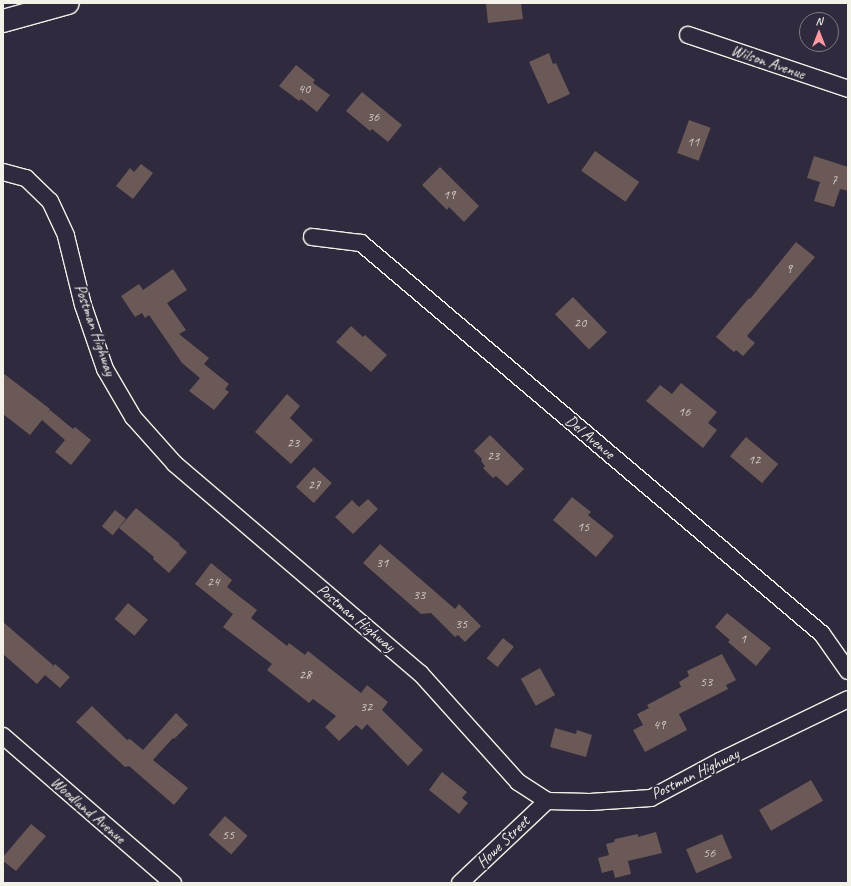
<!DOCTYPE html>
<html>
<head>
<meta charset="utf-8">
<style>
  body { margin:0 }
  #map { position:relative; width:851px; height:886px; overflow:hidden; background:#2f2a3d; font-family:Caveat,sans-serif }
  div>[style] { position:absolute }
  .building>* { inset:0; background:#6b5958; transform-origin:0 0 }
  .roads { filter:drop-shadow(1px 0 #f4f1e8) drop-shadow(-1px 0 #f4f1e8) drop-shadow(0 1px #f4f1e8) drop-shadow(0 -1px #f4f1e8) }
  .minor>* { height:16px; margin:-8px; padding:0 8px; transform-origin:8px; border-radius:8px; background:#2f2a3d }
  .motorway>* { height:22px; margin:-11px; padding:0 11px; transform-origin:11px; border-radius:11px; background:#2f2a3d }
  span { translate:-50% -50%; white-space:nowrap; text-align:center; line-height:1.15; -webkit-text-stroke:4px #2f2a3d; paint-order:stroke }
  .number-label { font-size:14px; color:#d2cbc4 }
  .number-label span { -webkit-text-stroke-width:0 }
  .street-label { font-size:16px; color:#f4f1e8 }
  .frame { position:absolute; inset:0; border:4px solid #f4f1e8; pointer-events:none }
  .north { position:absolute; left:799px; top:12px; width:40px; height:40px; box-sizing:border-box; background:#2f2a3d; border:1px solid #7e7a81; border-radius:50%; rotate:0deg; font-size:11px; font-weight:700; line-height:16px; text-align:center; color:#f4f1e8 }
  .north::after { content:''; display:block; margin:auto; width:14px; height:18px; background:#ff9aa2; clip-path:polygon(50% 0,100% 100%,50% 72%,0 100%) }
</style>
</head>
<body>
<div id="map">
  <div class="building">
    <i style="clip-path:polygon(486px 3px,521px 3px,523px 19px,488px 23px)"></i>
    <i style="clip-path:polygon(549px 53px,553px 64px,556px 63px,570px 94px,548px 104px,529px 62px)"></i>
    <i style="clip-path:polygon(296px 65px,315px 80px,313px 83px,330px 95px,317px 112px,301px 99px,299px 101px,279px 86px)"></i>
    <i style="clip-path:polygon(362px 92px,402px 125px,388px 142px,372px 129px,370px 131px,346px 111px)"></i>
    <i style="left:689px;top:120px;width:23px;height:35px;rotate:20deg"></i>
    <i style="left:595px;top:151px;width:54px;height:24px;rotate:35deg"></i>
    <i style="clip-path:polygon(814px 156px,848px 167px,848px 191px,840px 189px,834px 207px,814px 201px,820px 182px,807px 178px)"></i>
    <i style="clip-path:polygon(141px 164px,153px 173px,133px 199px,116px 186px,130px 168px,134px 172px)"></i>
    <i style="clip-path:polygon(440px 167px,479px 206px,464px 222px,449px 207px,447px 210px,422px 185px)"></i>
    <i style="clip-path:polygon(796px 242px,815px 257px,747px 336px,755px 343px,743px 356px,736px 350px,734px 352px,716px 337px,749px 298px,750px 299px)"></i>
    <i style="clip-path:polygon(173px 269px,187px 290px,167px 303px,186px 330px,179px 334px,209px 358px,204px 364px,229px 384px,225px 389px,229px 392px,214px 410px,189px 391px,200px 378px,182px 363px,149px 315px,145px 318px,142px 313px,135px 317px,121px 296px,139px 284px,143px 290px)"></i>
    <i style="left:573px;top:297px;width:49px;height:25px;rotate:46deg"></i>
    <i style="clip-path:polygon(351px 326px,363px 337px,365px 335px,387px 355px,371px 372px,336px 342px)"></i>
    <i style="clip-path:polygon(3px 373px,50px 409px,48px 413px,50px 410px,73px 429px,75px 427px,91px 440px,71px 465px,55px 452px,65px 440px,42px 420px,30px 435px,3px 414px)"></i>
    <i style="clip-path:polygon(681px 383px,717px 412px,708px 423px,717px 430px,703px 448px,646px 401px,660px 385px,672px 394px)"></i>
    <i style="clip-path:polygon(287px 394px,300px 406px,290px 418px,313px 440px,291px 464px,255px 432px)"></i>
    <i style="clip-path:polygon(490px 435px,524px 469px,507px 486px,496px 476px,493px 478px,483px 468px,485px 466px,481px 461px,482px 459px,474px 451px)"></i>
    <i style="left:746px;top:437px;width:42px;height:25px;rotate:40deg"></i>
    <i style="left:314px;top:467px;width:24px;height:27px;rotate:42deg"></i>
    <i style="clip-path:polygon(572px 497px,591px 512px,588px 515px,614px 536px,596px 557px,553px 520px)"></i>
    <i style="clip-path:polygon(368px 499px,378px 509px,353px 534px,335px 517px,352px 500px,359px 507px)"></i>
    <i style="clip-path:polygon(136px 508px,180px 544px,179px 545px,187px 552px,169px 573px,153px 559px,154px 557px,119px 528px)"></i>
    <i style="left:115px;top:510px;width:14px;height:21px;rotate:39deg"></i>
    <i style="clip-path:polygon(380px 544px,455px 609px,459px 604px,481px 626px,465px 642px,458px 635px,455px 637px,431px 613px,421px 614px,363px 563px)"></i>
    <i style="clip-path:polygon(211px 563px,232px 580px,227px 587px,257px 610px,251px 618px,287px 646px,289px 643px,305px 655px,308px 651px,361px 693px,367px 685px,388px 702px,382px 710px,423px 750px,408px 766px,367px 724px,362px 730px,356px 725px,339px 741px,325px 727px,336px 716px,313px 699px,309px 703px,267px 670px,272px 664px,223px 627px,233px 614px,195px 584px)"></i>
    <i style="left:128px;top:603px;width:26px;height:21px;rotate:40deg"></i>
    <i style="clip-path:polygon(727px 613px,771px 648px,756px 666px,728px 642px,730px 640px,715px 627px)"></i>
    <i style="clip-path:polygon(3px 622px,53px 665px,52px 667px,55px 664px,70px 677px,60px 688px,45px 675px,37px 684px,3px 654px)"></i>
    <i style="left:503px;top:638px;width:14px;height:26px;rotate:39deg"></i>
    <i style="clip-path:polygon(722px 654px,736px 680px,726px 685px,728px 689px,679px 714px,687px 730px,645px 752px,633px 730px,643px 725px,637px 714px,649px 708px,647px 705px,681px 687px,679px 682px,689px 676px,687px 671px)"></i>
    <i style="left:540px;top:668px;width:31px;height:22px;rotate:61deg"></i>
    <i style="clip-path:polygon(92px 706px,127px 740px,130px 739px,143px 750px,176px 713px,188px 725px,174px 739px,173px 738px,153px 760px,188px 788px,174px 805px,129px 766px,125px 767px,76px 722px)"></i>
    <i style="clip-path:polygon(555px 728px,576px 734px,577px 730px,592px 735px,586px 757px,550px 747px)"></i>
    <i style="clip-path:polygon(442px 772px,467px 792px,462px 798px,468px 803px,459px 814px,429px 790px)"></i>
    <i style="left:811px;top:780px;width:24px;height:60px;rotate:60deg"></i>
    <i style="left:225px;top:816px;width:30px;height:25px;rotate:41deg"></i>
    <i style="clip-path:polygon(31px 824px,46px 836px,16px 871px,3px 861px,3px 857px)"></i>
    <i style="clip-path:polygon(656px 832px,662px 853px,628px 861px,631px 874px,615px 878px,613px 870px,602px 873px,598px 858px,609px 855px,606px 844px,614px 842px,615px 839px,638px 834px,638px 837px)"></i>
    <i style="left:722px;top:834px;width:26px;height:39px;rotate:67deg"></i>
  </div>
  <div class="roads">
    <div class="minor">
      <i style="left:688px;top:35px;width:169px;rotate:18.6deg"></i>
      <i style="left:3px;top:172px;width:24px;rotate:15deg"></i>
      <i style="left:26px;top:178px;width:33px;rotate:44deg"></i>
      <i style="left:50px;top:201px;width:38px;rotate:65deg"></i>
      <i style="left:66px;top:236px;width:71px;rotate:76.2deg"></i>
      <i style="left:83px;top:305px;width:68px;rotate:71deg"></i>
      <i style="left:105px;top:369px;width:56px;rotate:59.7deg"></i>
      <i style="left:133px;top:417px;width:63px;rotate:48.2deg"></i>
      <i style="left:175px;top:464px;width:322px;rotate:40.5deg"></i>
      <i style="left:420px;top:673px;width:147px;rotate:48deg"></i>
      <i style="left:518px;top:782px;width:35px;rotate:33deg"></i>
      <i style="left:547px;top:801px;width:43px;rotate:1.3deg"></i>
      <i style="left:590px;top:802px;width:61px;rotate:-3.8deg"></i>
      <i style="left:651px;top:798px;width:78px;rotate:-28.2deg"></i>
      <i style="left:720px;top:761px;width:142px;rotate:-25.8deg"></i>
      <i style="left:312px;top:237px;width:49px;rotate:7deg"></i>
      <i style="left:361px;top:243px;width:604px;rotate:40.3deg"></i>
      <i style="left:822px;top:634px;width:45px;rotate:54.9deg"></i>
      <i style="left:3px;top:736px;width:225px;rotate:40.9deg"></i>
      <i style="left:460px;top:883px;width:120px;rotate:-43.3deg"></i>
    </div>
    <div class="motorway">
      <i style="left:3px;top:21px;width:67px;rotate:-15.5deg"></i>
    </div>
  </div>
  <div class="number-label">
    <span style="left:304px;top:89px">40</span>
    <span style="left:373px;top:117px">36</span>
    <span style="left:693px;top:142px">11</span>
    <span style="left:834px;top:180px">7</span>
    <span style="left:449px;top:195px">19</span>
    <span style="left:789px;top:269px">9</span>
    <span style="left:580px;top:323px">20</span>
    <span style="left:684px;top:412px">16</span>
    <span style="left:293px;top:443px">23</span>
    <span style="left:493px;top:456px">23</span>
    <span style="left:754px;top:460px">12</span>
    <span style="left:314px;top:485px">27</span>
    <span style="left:583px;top:527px">15</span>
    <span style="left:382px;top:563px">31</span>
    <span style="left:213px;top:582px">24</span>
    <span style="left:419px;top:595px">33</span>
    <span style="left:461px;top:624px">35</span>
    <span style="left:743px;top:639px">1</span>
    <span style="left:305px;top:675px">28</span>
    <span style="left:706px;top:682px">53</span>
    <span style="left:366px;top:707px">32</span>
    <span style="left:659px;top:725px">49</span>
    <span style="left:228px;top:835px">55</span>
    <span style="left:709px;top:853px">56</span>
  </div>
  <div class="street-label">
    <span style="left:768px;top:62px;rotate:19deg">Wilson Avenue</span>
    <span style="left:95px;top:330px;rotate:71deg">Postman Highway</span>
    <span style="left:590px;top:437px;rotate:40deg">Del Avenue</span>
    <span style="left:356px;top:618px;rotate:40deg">Postman Highway</span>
    <span style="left:695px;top:774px;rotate:-26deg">Postman Highway</span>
    <span style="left:88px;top:810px;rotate:41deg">Woodland Avenue</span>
    <span style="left:503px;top:842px;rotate:-44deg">Howe Street</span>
  </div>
  <div class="frame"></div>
  <div class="north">N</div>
</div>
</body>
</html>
